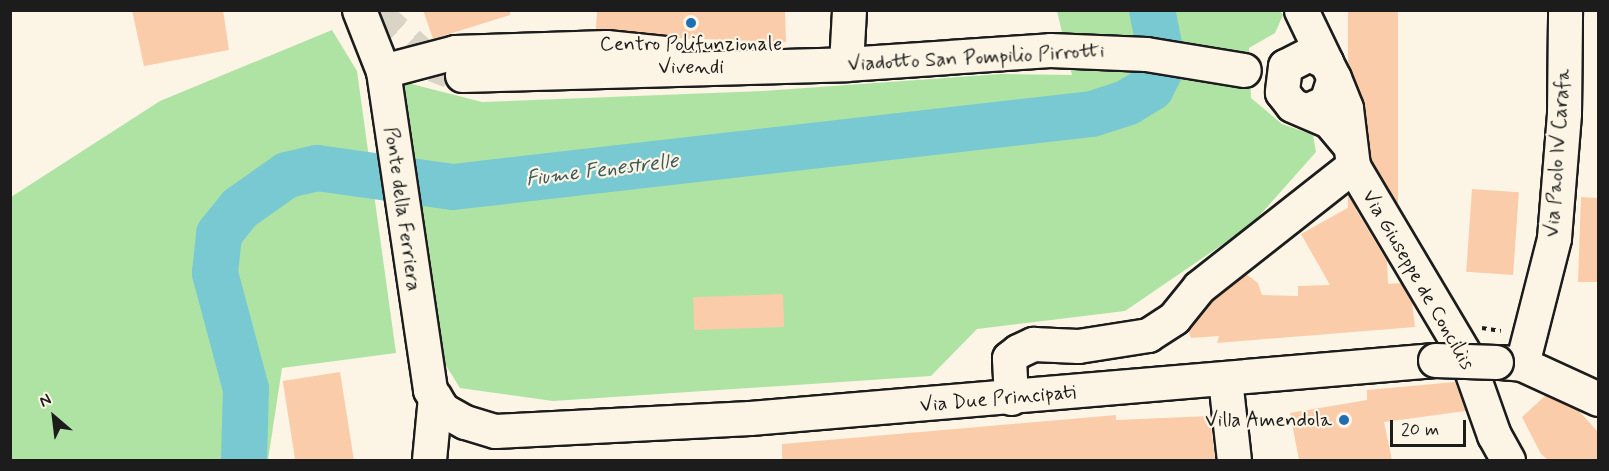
<!DOCTYPE html>
<html>
<head>
<meta charset="utf-8">
<style>
  body { margin:0 }
  #map { position:relative; width:1609px; height:471px; overflow:hidden; background:#fcf5e5; font-family:Mynerve,sans-serif }
  div>[style] { position:absolute }
  .green>* { inset:0; background:#aee3a4 }
  .river>* { height:46px; margin:-23px; padding:0 23px; transform-origin:23px; border-radius:23px; background:#79c9d3 }
  .building>* { inset:0; background:#facca9; transform-origin:0 0 }
  .minor-tunnel>* { height:33px; margin-top:-16.5px; transform-origin:0; background:repeating-linear-gradient(90deg,#dad4c7 0 33px,transparent 0 49px) }
  .path>* { height:4px; margin-top:-2px; transform-origin:0; background:repeating-linear-gradient(90deg,#1c1c1c 0 4.5px,transparent 0 9px) }
  .roads { filter:drop-shadow(2px 0 #1c1c1c) drop-shadow(-2px 0 #1c1c1c) drop-shadow(0 2px #1c1c1c) drop-shadow(0 -2px #1c1c1c) }
  .minor>* { height:33px; margin:-16.5px; padding:0 16.5px; transform-origin:16.5px; border-radius:16.5px; background:#fcf5e5 }
  .bridges { filter:drop-shadow(2px 0 #1c1c1c) drop-shadow(-2px 0 #1c1c1c) drop-shadow(0 2px #1c1c1c) drop-shadow(0 -2px #1c1c1c) }
  .minor-bridge>* { height:33px; margin:-16.5px; padding:0 16.5px; transform-origin:16.5px; border-radius:16.5px; background:#fcf5e5 }
  .dots>* { width:16px; height:16px; translate:-50% -50%; box-sizing:border-box; border:3px solid #fcf5e5; border-radius:50% }
  span { translate:-50% -50%; white-space:nowrap; text-align:center; line-height:1.15; -webkit-text-stroke:4.5px #fcf5e5; paint-order:stroke }
  .poi-label { font-size:20px; color:#1c1c1c }
  .right { translate:-100% -50%; text-align:right }
  .street-label { font-size:20px; color:#1c1c1c }
  .water-label { font-size:21px; color:#3d595c; font-style:italic }
  .frame { position:absolute; inset:0; border:12px solid #1c1c1c; pointer-events:none }
  .north { position:absolute; left:24px; top:387px; width:60px; height:60px; -webkit-text-stroke:4px #fcf5e5; paint-order:stroke; rotate:332deg; font-size:16px; font-weight:700; line-height:24px; text-align:center; color:#1c1c1c }
  .north::after { content:''; display:block; margin:auto; width:21px; height:27px; background:#1c1c1c; clip-path:polygon(50% 0,100% 100%,50% 72%,0 100%) }
  .scale { position:absolute; left:1390px; top:420px; width:76px; height:27px; box-sizing:border-box; border:3px solid #1c1c1c; border-top:0; padding-left:8px; font-size:18px; line-height:21px; white-space:nowrap; color:#1c1c1c; -webkit-text-stroke:4px #fcf5e5; paint-order:stroke }
</style>
</head>
<body>
<div id="map">
  <div class="green">
    <i style="clip-path:polygon(1057px 11px,1280px 11px,1283px 15px,1275px 33px,1249px 48px,1251px 98px,1282px 124px,1313px 135px,1316px 152px,1251px 225px,1125px 311px,977px 329px,931px 376px,553px 401px,460px 388px,445px 364px,400px 81px,482px 102px,763px 91px,1001px 74px,1072px 75px)"></i>
    <i style="clip-path:polygon(332px 30px,357px 71px,396px 353px,282px 368px,268px 460px,11px 460px,11px 197px,160px 101px)"></i>
  </div>
  <div class="river">
    <i style="left:244px;top:460px;width:71px;rotate:-88.4deg"></i>
    <i style="left:246px;top:389px;width:120px;rotate:-105deg"></i>
    <i style="left:215px;top:273px;width:39px;rotate:-84deg"></i>
    <i style="left:219px;top:234px;width:33px;rotate:-51deg"></i>
    <i style="left:240px;top:208px;width:57px;rotate:-35.1deg"></i>
    <i style="left:287px;top:175px;width:31px;rotate:-13deg"></i>
    <i style="left:317px;top:168px;width:137px;rotate:8deg"></i>
    <i style="left:453px;top:187px;width:643px;rotate:-6.52deg"></i>
    <i style="left:1092px;top:114px;width:38px;rotate:-18deg"></i>
    <i style="left:1128px;top:102px;width:27px;rotate:-31deg"></i>
    <i style="left:1151px;top:88px;width:27px;rotate:-63deg"></i>
    <i style="left:1163px;top:64px;width:55px;rotate:-101.5deg"></i>
  </div>
  <div class="building">
    <i style="clip-path:polygon(132px 10px,223px 10px,229px 50px,144px 66px)"></i>
    <i style="clip-path:polygon(423px 10px,510px 10px,510px 15px,433px 39px)"></i>
    <i style="clip-path:polygon(597px 10px,785px 10px,786px 42px,676px 38px,596px 29px)"></i>
    <i style="left:1348px;top:10px;width:50px;height:199px"></i>
    <i style="left:1472px;top:189px;width:47px;height:83px;rotate:4deg"></i>
    <i style="clip-path:polygon(1581px 197px,1599px 198px,1599px 282px,1578px 282px)"></i>
    <i style="clip-path:polygon(1353px 205px,1387px 261px,1388px 284px,1401px 283px,1412px 302px,1415px 327px,1217px 343px,1219px 336px,1191px 338px,1188px 330px,1212px 300px,1246px 274px,1258px 283px,1262px 295px,1298px 296px,1298px 286px,1330px 285px,1301px 234px)"></i>
    <i style="left:783px;top:294px;width:33px;height:90px;rotate:88deg"></i>
    <i style="left:340px;top:372px;width:89px;height:58px;rotate:81deg"></i>
    <i style="clip-path:polygon(1455px 382px,1466px 411px,1384px 422px,1392px 460px,1299px 460px,1290px 413px,1367px 400px,1367px 390px)"></i>
    <i style="clip-path:polygon(1546px 395px,1578px 410px,1599px 433px,1599px 460px,1548px 460px,1541px 454px,1522px 417px)"></i>
    <i style="clip-path:polygon(1116px 415px,1116px 420px,1210px 416px,1215px 460px,782px 460px,782px 444px)"></i>
  </div>
  <div class="minor-tunnel">
    <i style="left:372px;top:10px;width:83px;rotate:41.6deg"></i>
    <i style="left:434px;top:65px;width:17px;rotate:21deg"></i>
  </div>
  <div class="path">
    <i style="left:1482px;top:328px;width:19px;rotate:9deg"></i>
  </div>
  <div class="roads">
    <div class="minor">
      <i style="left:359px;top:10px;width:66px;rotate:68.5deg"></i>
      <i style="left:383px;top:71px;width:322px;rotate:81.6deg"></i>
      <i style="left:430px;top:390px;width:24px;rotate:57deg"></i>
      <i style="left:443px;top:410px;width:25px;rotate:29deg"></i>
      <i style="left:465px;top:422px;width:31px;rotate:17deg"></i>
      <i style="left:495px;top:431px;width:255px;rotate:-2.9deg"></i>
      <i style="left:750px;top:418px;width:687px;rotate:-4.84deg"></i>
      <i style="left:1301px;top:10px;width:58px;rotate:64.3deg"></i>
      <i style="left:846px;top:64px;width:54px;rotate:-86.8deg"></i>
      <i style="left:383px;top:71px;width:74px;rotate:-14.8deg"></i>
      <i style="left:455px;top:52px;width:151px;rotate:-1.9deg"></i>
      <i style="left:606px;top:47px;width:59px;rotate:5.8deg"></i>
      <i style="left:462px;top:75px;width:384px;rotate:-1.6deg"></i>
      <i style="left:846px;top:64px;width:204px;rotate:-3.9deg"></i>
      <i style="left:1050px;top:50px;width:96px;rotate:2.4deg"></i>
      <i style="left:1146px;top:54px;width:99px;rotate:9.3deg"></i>
      <i style="left:1334px;top:78px;width:32px;rotate:68deg"></i>
      <i style="left:1346px;top:108px;width:58px;rotate:83.1deg"></i>
      <i style="left:1353px;top:166px;width:221px;rotate:59.3deg"></i>
      <i style="left:1466px;top:356px;width:84px;rotate:70.5deg"></i>
      <i style="left:1494px;top:435px;width:29px;rotate:61deg"></i>
      <i style="left:1310px;top:109px;width:17px;rotate:-24deg"></i>
      <i style="left:1326px;top:102px;width:25px;rotate:-72deg"></i>
      <i style="left:1334px;top:78px;width:18px;rotate:-117deg"></i>
      <i style="left:1326px;top:62px;width:19px;rotate:-155deg"></i>
      <i style="left:1309px;top:54px;width:27px;rotate:153deg"></i>
      <i style="left:1285px;top:66px;width:26px;rotate:97deg"></i>
      <i style="left:1282px;top:92px;width:16px;rotate:52deg"></i>
      <i style="left:1292px;top:105px;width:40px;rotate:23.4deg"></i>
      <i style="left:1329px;top:121px;width:30px;rotate:50deg"></i>
      <i style="left:1500px;top:362px;width:22px;rotate:5deg"></i>
      <i style="left:1522px;top:364px;width:84px;rotate:24.7deg"></i>
      <i style="left:1522px;top:364px;width:130px;rotate:-75.7deg"></i>
      <i style="left:1554px;top:238px;width:125px;rotate:-85.4deg"></i>
      <i style="left:1564px;top:113px;width:103px;rotate:-89.4deg"></i>
      <i style="left:1225px;top:379px;width:81px;rotate:83.7deg"></i>
      <i style="left:1011px;top:398px;width:40px;rotate:-92.9deg"></i>
      <i style="left:1009px;top:358px;width:11px;rotate:-38deg"></i>
      <i style="left:1018px;top:351px;width:17px;rotate:-25deg"></i>
      <i style="left:1033px;top:344px;width:45px;rotate:2.5deg"></i>
      <i style="left:1078px;top:346px;width:71px;rotate:-8.9deg"></i>
      <i style="left:1148px;top:335px;width:31px;rotate:-33deg"></i>
      <i style="left:1174px;top:318px;width:40px;rotate:-51deg"></i>
      <i style="left:1199px;top:287px;width:196px;rotate:-38.2deg"></i>
      <i style="left:429px;top:460px;width:63px;rotate:-84.6deg"></i>
    </div>
  </div>
  <div class="bridges">
    <div class="minor-bridge">
      <i style="left:1435px;top:360px;width:61px;rotate:1.9deg"></i>
    </div>
  </div>
  <div class="dots">
    <i style="left:691px;top:23px;background:#1f6fb2"></i>
    <i style="left:1344px;top:420px;background:#1f6fb2"></i>
  </div>
  <div class="poi-label">
    <span style="left:691px;top:56px">Centro Polifunzionale<br>Vivendi</span>
    <span class="right" style="left:1332px;top:420px">Villa Amendola</span>
  </div>
  <div class="street-label">
    <span style="left:976px;top:58px;rotate:-3deg">Viadotto San Pompilio Pirrotti</span>
    <span style="left:1558px;top:153px;rotate:-86deg">Via Paolo IV Carafa</span>
    <span style="left:402px;top:209px;rotate:82deg">Ponte della Ferriera</span>
    <span style="left:1418px;top:280px;rotate:60deg">Via Giuseppe de Conciliis</span>
    <span style="left:998px;top:399px;rotate:-5deg">Via Due Principati</span>
  </div>
  <div class="water-label">
    <span style="left:602px;top:170px;rotate:-7deg">Fiume Fenestrelle</span>
  </div>
  <div class="frame"></div>
  <div class="north">N</div>
  <div class="scale">20 m</div>
</div>
</body>
</html>
